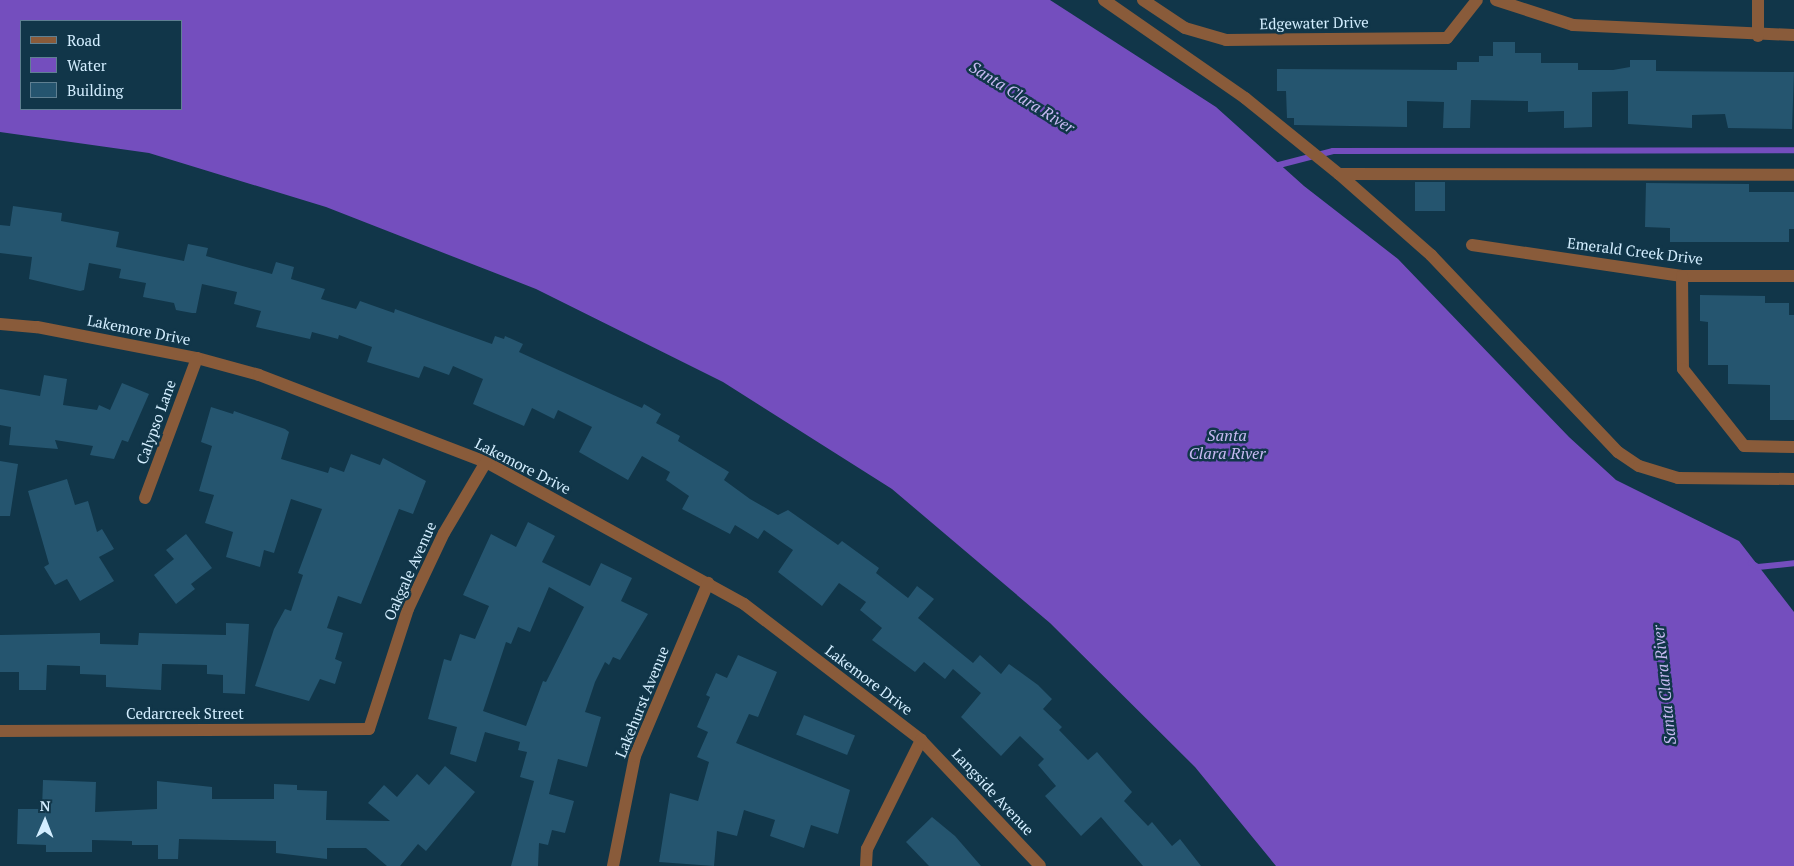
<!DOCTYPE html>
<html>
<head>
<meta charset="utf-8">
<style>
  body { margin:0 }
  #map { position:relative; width:1794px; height:866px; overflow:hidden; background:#113649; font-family:"PT Serif",serif }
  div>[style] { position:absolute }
  .water>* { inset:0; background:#744ebe }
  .stream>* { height:6px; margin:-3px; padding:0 3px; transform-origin:3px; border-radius:3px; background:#744ebe }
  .building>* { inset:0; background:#25556f; transform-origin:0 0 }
  .minor>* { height:12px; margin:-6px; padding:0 6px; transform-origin:6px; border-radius:6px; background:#895b3a }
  span { translate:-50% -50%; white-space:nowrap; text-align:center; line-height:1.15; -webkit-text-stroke:5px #113649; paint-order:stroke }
  .street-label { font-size:15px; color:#d3eeff }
  .water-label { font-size:16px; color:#c7baf2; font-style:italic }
  .legend { position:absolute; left:20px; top:20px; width:162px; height:90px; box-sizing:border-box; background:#113649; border:1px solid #5f8092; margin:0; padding:6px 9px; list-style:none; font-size:15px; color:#d3eeff }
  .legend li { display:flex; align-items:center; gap:10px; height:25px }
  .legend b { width:25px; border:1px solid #5f8092 }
  .north { position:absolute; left:20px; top:796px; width:50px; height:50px; -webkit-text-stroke:4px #113649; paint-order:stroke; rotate:1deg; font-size:14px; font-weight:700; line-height:20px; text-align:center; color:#d3eeff }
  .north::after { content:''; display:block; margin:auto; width:18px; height:22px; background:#d3eeff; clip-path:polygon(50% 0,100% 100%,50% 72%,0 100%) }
</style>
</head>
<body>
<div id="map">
  <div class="water">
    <i style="clip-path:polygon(evenodd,0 0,1050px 0,1216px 107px,1304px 186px,1398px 259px,1569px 437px,1616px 480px,1739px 541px,1794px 612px,1794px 866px,1276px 866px,1195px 767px,1050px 623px,892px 489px,723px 382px,536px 289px,326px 207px,149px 153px,0 132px,0 0,21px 21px,181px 21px,181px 109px,21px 109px,21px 21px)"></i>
  </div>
  <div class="stream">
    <i style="left:1275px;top:166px;width:60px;rotate:-14.5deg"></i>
    <i style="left:1333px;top:151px;width:461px;rotate:-0.1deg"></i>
    <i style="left:1751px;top:563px;width:8px;rotate:30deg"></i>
    <i style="left:1758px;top:567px;width:36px;rotate:-6deg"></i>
  </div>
  <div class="building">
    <i style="clip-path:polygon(1493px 42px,1515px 42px,1515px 53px,1541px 53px,1541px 63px,1578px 63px,1578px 70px,1613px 70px,1630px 67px,1630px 60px,1656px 60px,1656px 71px,1794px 72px,1792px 129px,1728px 128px,1725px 114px,1692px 115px,1692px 128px,1628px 124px,1628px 91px,1592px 92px,1592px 127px,1564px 128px,1564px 111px,1528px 112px,1528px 101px,1471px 100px,1470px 128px,1443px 128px,1444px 102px,1407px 101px,1407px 127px,1294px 125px,1294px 118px,1287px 118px,1286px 91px,1277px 91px,1277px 69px,1457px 70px,1457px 62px,1479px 62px,1479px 56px,1493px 56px)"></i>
    <i style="left:1415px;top:182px;width:30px;height:29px"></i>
    <i style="clip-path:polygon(1646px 183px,1749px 184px,1749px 192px,1794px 192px,1794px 229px,1789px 229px,1789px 242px,1670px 242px,1670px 228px,1645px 227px)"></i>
    <i style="clip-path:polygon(13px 206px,62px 213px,61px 221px,119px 232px,116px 247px,184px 261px,188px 244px,208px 248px,206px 256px,272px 274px,276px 262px,294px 267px,291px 279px,325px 289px,321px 299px,356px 309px,360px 301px,394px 313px,395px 309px,492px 344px,495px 336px,504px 339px,505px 336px,523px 344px,519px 352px,642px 408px,644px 404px,661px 414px,656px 423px,680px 436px,678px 441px,729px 472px,724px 480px,750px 499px,778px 515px,788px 510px,838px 545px,842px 541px,879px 568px,876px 573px,908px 598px,917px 586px,934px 599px,918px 618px,973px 663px,980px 655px,1001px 674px,1009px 664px,1038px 685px,1052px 699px,1043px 709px,1062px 727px,1059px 730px,1088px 760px,1097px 752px,1132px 792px,1124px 801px,1148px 826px,1152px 822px,1172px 846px,1180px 839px,1201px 866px,1143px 866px,1101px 817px,1081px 836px,1045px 796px,1056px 786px,1038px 765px,1044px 759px,1020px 736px,1001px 756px,961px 717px,981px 693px,953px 669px,945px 679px,924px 662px,915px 672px,872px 640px,882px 628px,860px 610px,866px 602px,839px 583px,822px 606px,778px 572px,793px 550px,764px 530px,758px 539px,735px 525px,730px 534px,682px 509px,689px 496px,666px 480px,670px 472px,642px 456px,628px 480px,579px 452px,592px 427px,558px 410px,554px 419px,532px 408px,524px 426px,473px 404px,483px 379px,453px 366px,449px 375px,424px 366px,419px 378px,367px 362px,372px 347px,339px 335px,338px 339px,312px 332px,310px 339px,256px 327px,261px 311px,234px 304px,237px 292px,202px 284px,196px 313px,192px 313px,176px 310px,174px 303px,143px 297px,146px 283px,119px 278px,121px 269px,89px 263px,84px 290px,80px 291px,29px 279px,32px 257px,0 253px,0 225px,10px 226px)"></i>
    <i style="clip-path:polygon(1700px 295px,1765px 296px,1765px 303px,1789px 303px,1789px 315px,1794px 315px,1794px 420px,1770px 420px,1770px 385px,1728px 384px,1728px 365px,1708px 365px,1708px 322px,1700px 321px)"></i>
    <i style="clip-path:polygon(44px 375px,67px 379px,63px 405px,97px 410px,99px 405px,110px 410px,122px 383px,149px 394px,128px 442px,122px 440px,114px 459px,90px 455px,93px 446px,55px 440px,58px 449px,9px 445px,11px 427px,0 425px,0 389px,40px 396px)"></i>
    <i style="clip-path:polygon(211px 407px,233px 414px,234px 411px,285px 429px,289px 432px,281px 459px,328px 473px,330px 467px,344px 472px,351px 454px,380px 465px,383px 458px,426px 481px,413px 514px,399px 509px,361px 604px,338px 596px,327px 628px,343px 633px,335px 659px,342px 662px,335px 684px,320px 679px,309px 701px,255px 686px,274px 629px,285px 609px,291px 611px,303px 575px,298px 573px,322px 509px,291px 499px,274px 553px,264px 550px,260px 567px,226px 557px,233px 532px,205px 523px,214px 495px,199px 491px,212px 446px,201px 442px)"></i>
    <i style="clip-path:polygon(0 461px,18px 464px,10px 516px,0 516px)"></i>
    <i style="clip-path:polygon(67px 479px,75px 505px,88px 501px,97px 532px,102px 529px,114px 549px,99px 557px,114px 581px,80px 601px,67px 579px,55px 585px,44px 567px,49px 564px,28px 491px)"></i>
    <i style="clip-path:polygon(evenodd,528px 522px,555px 536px,542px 562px,590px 586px,601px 563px,632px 578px,621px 601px,648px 614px,620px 660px,613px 657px,609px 665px,605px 662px,595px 682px,585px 712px,601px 717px,587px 767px,558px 759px,549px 794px,574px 801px,565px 833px,552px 830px,548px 845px,539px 843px,538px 866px,511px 866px,534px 781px,520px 777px,527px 752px,518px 750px,520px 742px,485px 732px,476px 762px,450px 754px,457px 727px,428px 719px,444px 659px,451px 661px,460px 634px,475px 639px,489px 606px,463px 595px,491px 534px,516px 547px,528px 522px,549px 587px,584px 607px,546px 682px,543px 681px,526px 726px,483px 711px,506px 642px,511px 644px,518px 627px,530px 632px,549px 587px)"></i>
    <i style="clip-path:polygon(186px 534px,212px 568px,191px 584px,195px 589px,176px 604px,154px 575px,174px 559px,166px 550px)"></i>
    <i style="clip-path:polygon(226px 623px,249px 624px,245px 694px,223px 693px,223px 675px,207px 674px,207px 665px,162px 664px,161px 690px,106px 687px,106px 675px,80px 674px,80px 666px,47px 665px,46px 690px,19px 690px,19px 672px,0 672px,0 635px,100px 633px,100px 644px,138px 645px,139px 633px,226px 635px)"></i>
    <i style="clip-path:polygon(738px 655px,777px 672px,758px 717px,749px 714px,736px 743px,850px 790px,838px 834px,811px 825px,804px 848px,770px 836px,775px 820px,744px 810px,737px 836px,717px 831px,714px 866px,659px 862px,670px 793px,698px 801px,709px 762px,697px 757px,708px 732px,697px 727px,710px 697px,706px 695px,716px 673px,727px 678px)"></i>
    <i style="left:804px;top:715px;width:55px;height:21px;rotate:22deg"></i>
    <i style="clip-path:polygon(445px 766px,475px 792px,426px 851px,418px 844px,400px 866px,387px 866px,366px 848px,327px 848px,327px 859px,276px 853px,276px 841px,179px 839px,178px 859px,158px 859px,158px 845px,132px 845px,132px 841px,92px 840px,92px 852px,46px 852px,46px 845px,17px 844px,18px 809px,42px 809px,43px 780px,96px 782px,95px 812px,157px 809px,157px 781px,212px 787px,212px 799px,274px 799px,274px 784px,297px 785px,297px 790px,327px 791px,326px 820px,390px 821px,368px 803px,384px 785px,397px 797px,417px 774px,429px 785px)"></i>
    <i style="clip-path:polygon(932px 817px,955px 836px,981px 866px,929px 866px,906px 842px)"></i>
  </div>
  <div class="minor">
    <i style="left:1104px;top:0;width:172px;rotate:34.8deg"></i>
    <i style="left:1245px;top:98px;width:121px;rotate:39deg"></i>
    <i style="left:1339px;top:174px;width:123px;rotate:41.4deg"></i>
    <i style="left:1431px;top:255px;width:272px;rotate:46.5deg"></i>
    <i style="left:1618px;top:452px;width:25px;rotate:34deg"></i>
    <i style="left:1639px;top:466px;width:41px;rotate:17.1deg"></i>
    <i style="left:1678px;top:478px;width:116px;rotate:0.5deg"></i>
    <i style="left:1143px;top:0;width:50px;rotate:33.7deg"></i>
    <i style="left:1185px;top:28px;width:43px;rotate:16.3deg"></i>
    <i style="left:1226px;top:40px;width:221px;rotate:-0.5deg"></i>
    <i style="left:1447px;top:38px;width:48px;rotate:-51.7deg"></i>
    <i style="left:1496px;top:0;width:81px;rotate:18deg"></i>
    <i style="left:1573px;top:25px;width:221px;rotate:2.6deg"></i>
    <i style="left:1758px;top:0;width:36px;rotate:90deg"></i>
    <i style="left:1339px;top:174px;width:455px;rotate:0.1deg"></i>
    <i style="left:1472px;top:245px;width:212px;rotate:8.4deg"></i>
    <i style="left:1682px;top:276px;width:112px"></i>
    <i style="left:1682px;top:276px;width:93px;rotate:89.4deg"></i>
    <i style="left:1683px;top:369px;width:98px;rotate:51.6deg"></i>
    <i style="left:1744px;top:446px;width:50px;rotate:1.1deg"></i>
    <i style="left:0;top:324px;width:37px;rotate:5deg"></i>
    <i style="left:37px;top:327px;width:163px;rotate:11deg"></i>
    <i style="left:197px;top:358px;width:64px;rotate:15.3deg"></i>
    <i style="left:259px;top:375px;width:243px;rotate:21deg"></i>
    <i style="left:486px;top:462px;width:294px;rotate:28.8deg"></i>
    <i style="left:744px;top:604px;width:223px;rotate:37.5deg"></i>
    <i style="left:921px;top:740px;width:173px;rotate:46.6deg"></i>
    <i style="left:145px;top:498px;width:149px;rotate:-69.6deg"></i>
    <i style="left:0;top:731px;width:369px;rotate:-0.3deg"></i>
    <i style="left:369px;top:729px;width:126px;rotate:-72deg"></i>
    <i style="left:408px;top:609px;width:84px;rotate:-64.7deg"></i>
    <i style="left:444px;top:533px;width:82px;rotate:-59.4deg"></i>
    <i style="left:613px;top:866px;width:112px;rotate:-78.7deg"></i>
    <i style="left:635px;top:756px;width:188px;rotate:-67.1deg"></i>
    <i style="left:866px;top:866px;width:17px;rotate:-87deg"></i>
    <i style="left:867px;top:849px;width:122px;rotate:-63.6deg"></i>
  </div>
  <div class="street-label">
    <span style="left:1314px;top:23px;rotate:-1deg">Edgewater Drive</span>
    <span style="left:1635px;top:251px;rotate:7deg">Emerald Creek Drive</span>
    <span style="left:139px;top:330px;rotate:11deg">Lakemore Drive</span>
    <span style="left:156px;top:422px;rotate:-70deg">Calypso Lane</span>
    <span style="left:523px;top:466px;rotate:27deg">Lakemore Drive</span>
    <span style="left:410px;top:571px;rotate:-66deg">Oakgale Avenue</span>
    <span style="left:869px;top:680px;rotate:37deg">Lakemore Drive</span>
    <span style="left:642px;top:702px;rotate:-68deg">Lakehurst Avenue</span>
    <span style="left:185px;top:714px">Cedarcreek Street</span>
    <span style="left:993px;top:792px;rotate:47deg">Langside Avenue</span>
  </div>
  <div class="water-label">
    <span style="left:1022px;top:97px;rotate:32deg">Santa Clara River</span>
    <span style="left:1227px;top:444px">Santa<br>Clara River</span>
    <span style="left:1664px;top:685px;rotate:-96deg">Santa Clara River</span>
  </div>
  <ul class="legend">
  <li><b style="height:6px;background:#895b3a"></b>Road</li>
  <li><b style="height:14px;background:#744ebe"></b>Water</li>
  <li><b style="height:14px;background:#25556f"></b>Building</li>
  </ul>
  <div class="north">N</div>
</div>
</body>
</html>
